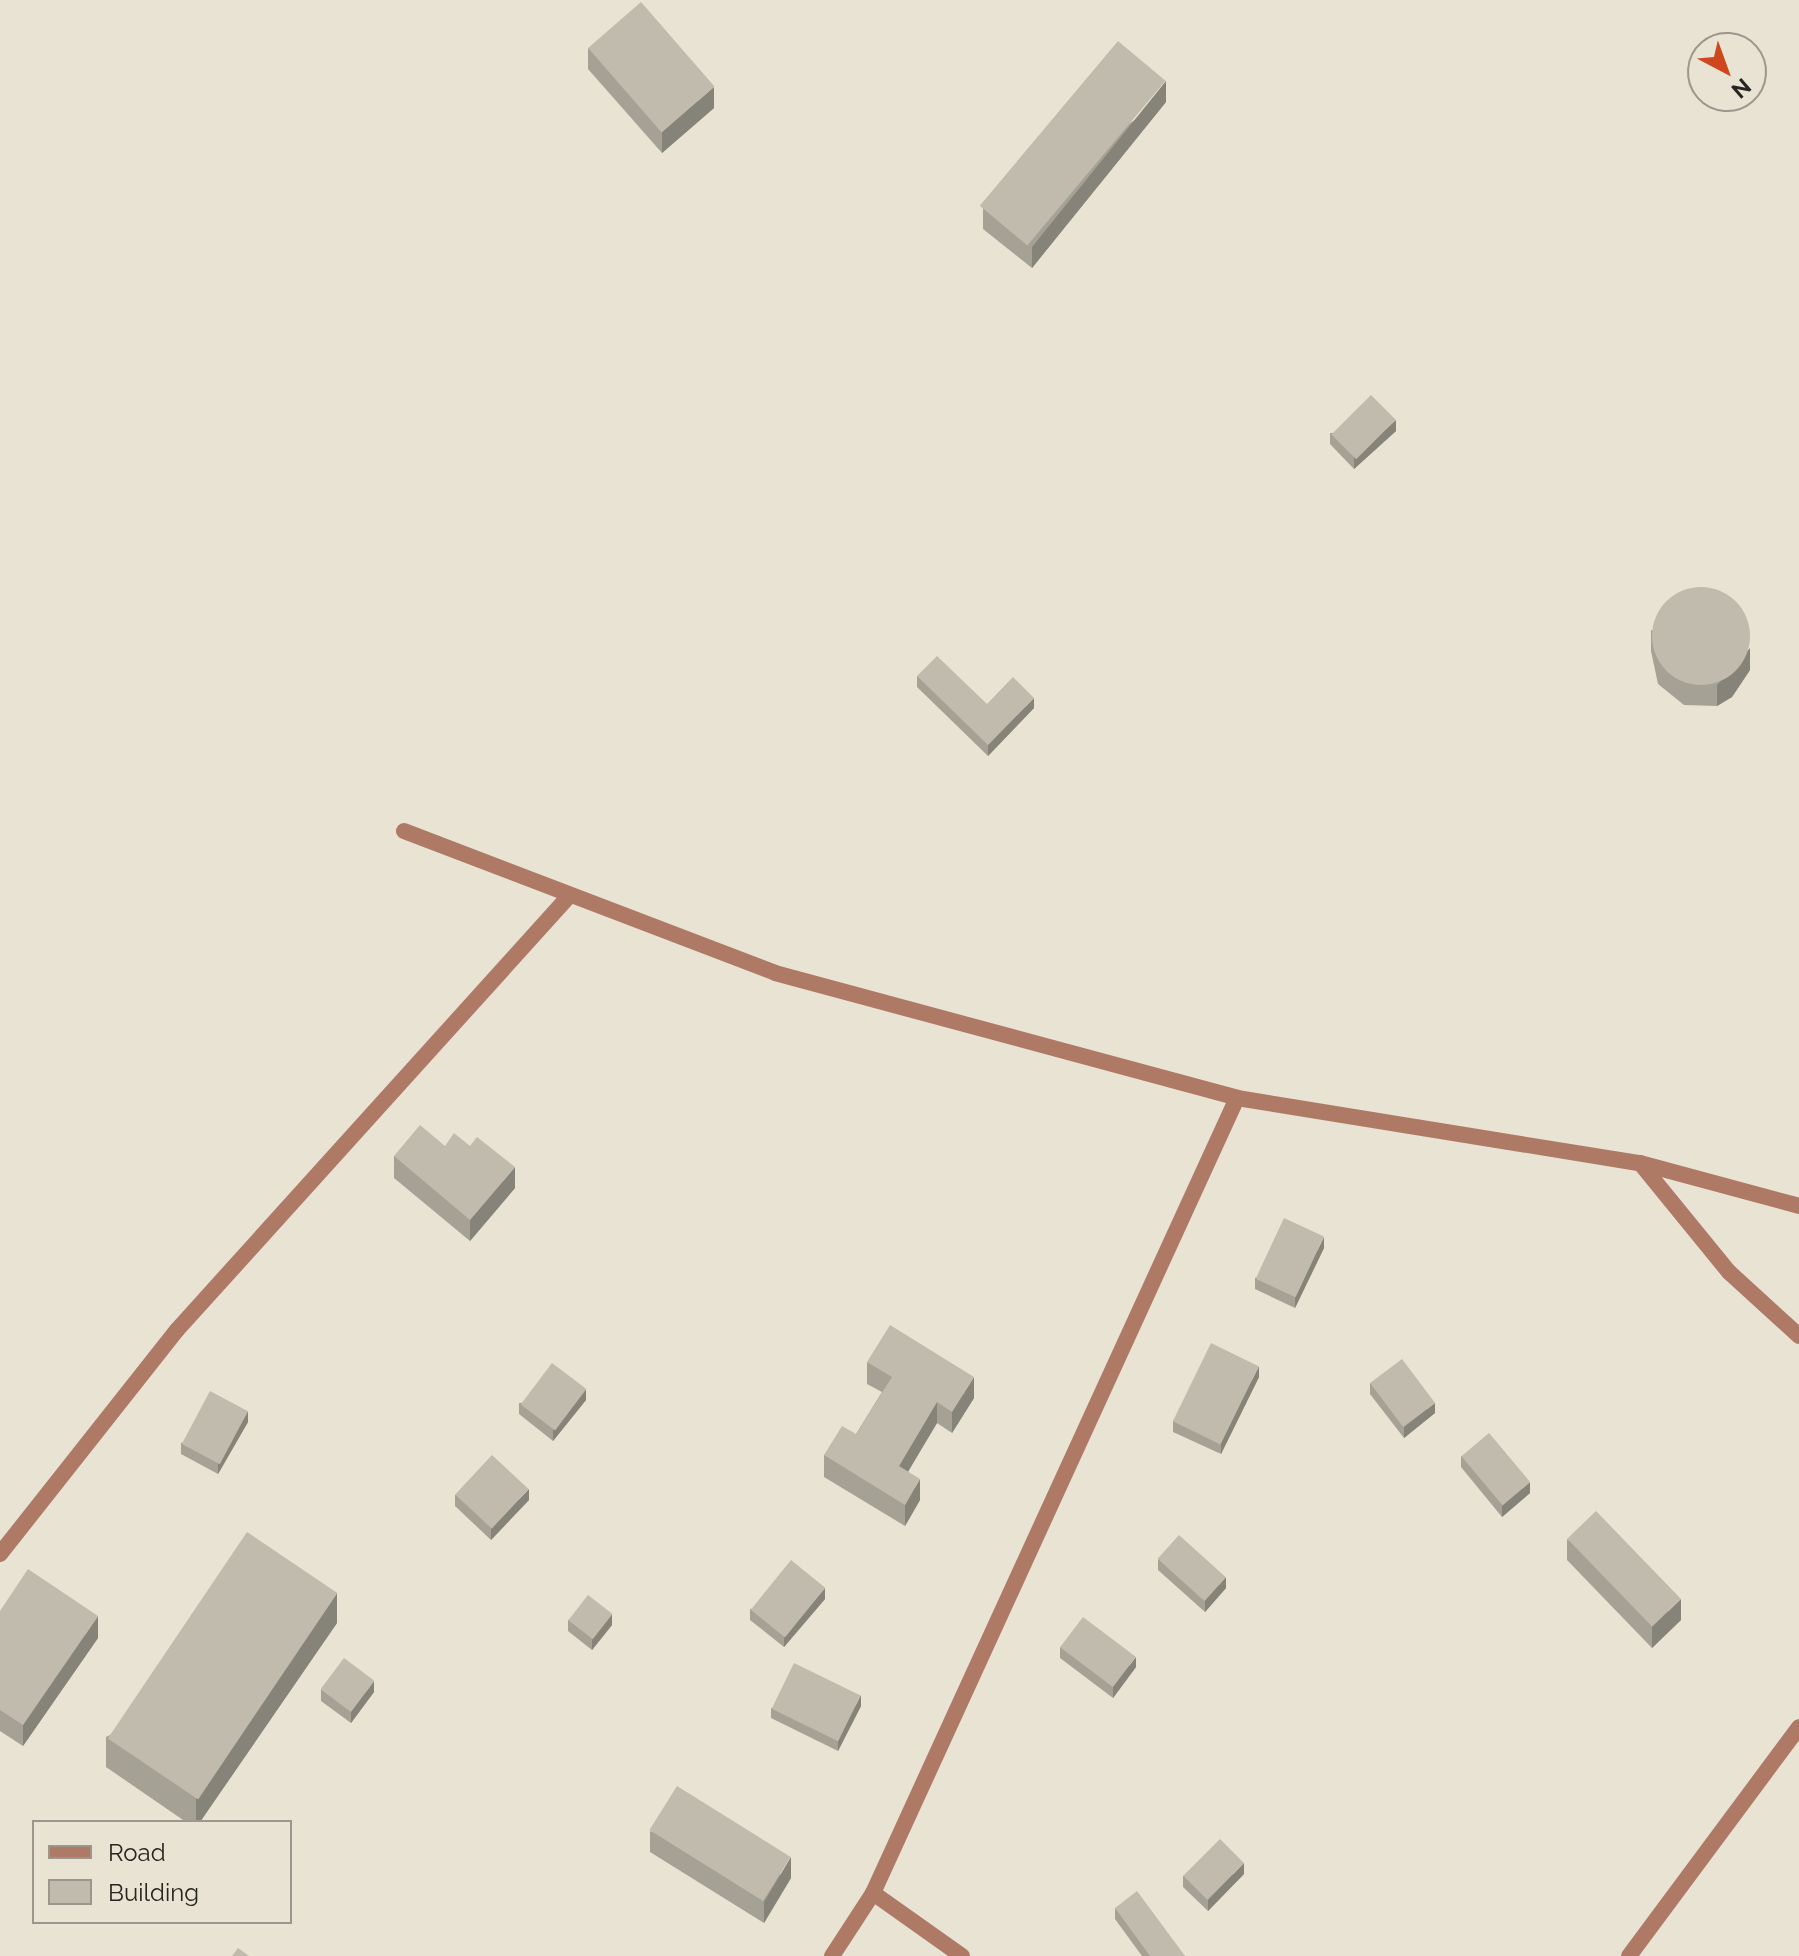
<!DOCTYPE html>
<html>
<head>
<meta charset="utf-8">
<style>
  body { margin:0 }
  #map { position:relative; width:1799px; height:1956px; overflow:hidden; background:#e9e3d4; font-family:Raleway,sans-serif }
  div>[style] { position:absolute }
  .minor>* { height:16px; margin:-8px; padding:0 8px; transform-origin:8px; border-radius:8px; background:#ae7a66 }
  .wall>* { inset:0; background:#a5a194 }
  .shaded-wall>* { inset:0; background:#868378 }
  .building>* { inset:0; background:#c0bbac; transform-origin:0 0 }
  .round { border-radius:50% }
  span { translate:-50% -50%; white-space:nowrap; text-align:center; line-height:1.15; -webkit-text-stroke:6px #e9e3d4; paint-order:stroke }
  .legend { position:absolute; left:32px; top:1820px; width:260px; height:104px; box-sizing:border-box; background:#e9e3d4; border:2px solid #9b978c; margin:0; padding:10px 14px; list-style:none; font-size:24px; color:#272520 }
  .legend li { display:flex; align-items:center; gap:16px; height:40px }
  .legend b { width:40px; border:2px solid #9b978c }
  .north { position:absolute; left:1687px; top:32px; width:80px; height:80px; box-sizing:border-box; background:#e9e3d4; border:2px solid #9b978c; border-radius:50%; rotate:139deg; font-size:22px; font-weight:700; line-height:32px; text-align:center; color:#272520 }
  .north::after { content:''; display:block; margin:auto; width:28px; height:36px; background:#cf471c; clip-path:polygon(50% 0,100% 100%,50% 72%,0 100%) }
</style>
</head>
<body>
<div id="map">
  <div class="minor">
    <i style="left:404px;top:831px;width:397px;rotate:20.9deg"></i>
    <i style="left:775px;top:973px;width:479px;rotate:15.1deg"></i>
    <i style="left:1237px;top:1098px;width:408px;rotate:9.2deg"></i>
    <i style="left:1640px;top:1163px;width:165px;rotate:15.1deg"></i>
    <i style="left:1640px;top:1163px;width:141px;rotate:50.8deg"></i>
    <i style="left:1729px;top:1272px;width:95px;rotate:42.4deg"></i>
    <i style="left:0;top:1554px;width:285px;rotate:-51.7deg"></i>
    <i style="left:177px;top:1330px;width:586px;rotate:-47.9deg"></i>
    <i style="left:873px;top:1893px;width:874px;rotate:-65.4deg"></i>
    <i style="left:832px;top:1956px;width:75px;rotate:-56.9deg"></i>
    <i style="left:873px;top:1893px;width:109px;rotate:35.3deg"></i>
    <i style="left:1629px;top:1956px;width:285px;rotate:-53.4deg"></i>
  </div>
  <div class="wall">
    <i style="clip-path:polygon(588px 48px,714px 108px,662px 153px,588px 69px)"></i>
    <i style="clip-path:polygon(1166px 102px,1032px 268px,983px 229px,983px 208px)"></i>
    <i style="clip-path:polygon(1396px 431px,1354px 469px,1330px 444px,1330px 433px)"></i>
    <i style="clip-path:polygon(1651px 630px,1750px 670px,1732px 697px,1717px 706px,1684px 705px,1658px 684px,1651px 651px)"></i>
    <i style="clip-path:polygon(917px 676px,987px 704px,1034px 708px,988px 756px,917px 687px)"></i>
    <i style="clip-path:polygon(445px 1146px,515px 1188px,470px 1241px,394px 1178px,394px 1156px)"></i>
    <i style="clip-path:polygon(1324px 1248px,1295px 1308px,1255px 1289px,1255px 1278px)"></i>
    <i style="clip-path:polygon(867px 1362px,974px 1398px,952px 1433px,937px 1423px,908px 1471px,920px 1500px,905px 1526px,824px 1477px,824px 1455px,856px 1434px,882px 1392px,867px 1384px)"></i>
    <i style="clip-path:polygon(1259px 1377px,1221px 1454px,1173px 1432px,1173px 1421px)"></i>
    <i style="clip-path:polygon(1370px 1383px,1435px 1413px,1404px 1438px,1370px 1394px)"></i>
    <i style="clip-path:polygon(586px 1400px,553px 1441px,519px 1414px,519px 1403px)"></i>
    <i style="clip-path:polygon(248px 1422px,218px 1474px,181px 1454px,181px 1443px)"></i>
    <i style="clip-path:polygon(1461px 1456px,1530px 1493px,1502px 1517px,1461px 1467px)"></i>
    <i style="clip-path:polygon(455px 1495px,529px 1500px,491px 1540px,455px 1506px)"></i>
    <i style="clip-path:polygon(1567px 1539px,1681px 1620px,1652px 1648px,1567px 1560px)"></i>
    <i style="clip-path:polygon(1158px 1559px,1226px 1588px,1205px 1612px,1158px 1570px)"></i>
    <i style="clip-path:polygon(825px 1599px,784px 1647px,750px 1620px,750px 1609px)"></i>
    <i style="clip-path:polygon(0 1611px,98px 1638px,23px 1746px,0 1731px)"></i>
    <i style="clip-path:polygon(568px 1620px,612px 1625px,592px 1650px,568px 1631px)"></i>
    <i style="clip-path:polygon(337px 1623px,200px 1822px,186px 1822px,106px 1767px,106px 1737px)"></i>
    <i style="clip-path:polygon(1060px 1647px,1136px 1667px,1113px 1698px,1060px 1658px)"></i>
    <i style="clip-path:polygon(321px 1690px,374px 1692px,351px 1723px,321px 1701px)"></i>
    <i style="clip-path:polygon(861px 1706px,838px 1751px,771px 1718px,771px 1708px)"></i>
    <i style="clip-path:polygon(650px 1831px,791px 1878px,764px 1923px,650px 1852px)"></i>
    <i style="clip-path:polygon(1244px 1874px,1208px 1911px,1183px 1887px,1183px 1876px)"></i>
    <i style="clip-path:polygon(1115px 1908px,1185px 1956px,1142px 1956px,1115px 1919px)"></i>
  </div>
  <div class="shaded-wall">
    <i style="clip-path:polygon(1166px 81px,1166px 102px,1032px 268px,1032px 247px)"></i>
    <i style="clip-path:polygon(714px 87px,714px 108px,662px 153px,662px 132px)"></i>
    <i style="clip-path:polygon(1396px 420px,1396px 431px,1354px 469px,1354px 458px)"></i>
    <i style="clip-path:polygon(1750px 648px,1750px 670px,1732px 697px,1717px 706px,1717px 685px)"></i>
    <i style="clip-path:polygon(1034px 698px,1034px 708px,988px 756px,988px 745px)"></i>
    <i style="clip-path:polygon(515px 1167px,515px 1188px,470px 1241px,470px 1220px)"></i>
    <i style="clip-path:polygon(1324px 1237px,1324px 1248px,1295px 1308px,1295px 1297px)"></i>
    <i style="clip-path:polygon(1259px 1366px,1259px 1377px,1221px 1454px,1221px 1443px)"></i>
    <i style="clip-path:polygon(974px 1377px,974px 1398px,952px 1433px,952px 1412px)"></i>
    <i style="clip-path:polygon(586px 1389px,586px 1400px,553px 1441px,553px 1430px)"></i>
    <i style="clip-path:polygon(937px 1402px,937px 1423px,899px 1487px,899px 1466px)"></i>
    <i style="clip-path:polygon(1435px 1403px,1435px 1413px,1404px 1438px,1404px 1427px)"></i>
    <i style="clip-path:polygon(248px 1411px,248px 1422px,218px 1474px,218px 1463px)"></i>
    <i style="clip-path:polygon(920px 1479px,920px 1500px,905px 1526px,905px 1505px)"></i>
    <i style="clip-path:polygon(1530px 1482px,1530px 1493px,1502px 1517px,1502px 1506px)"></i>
    <i style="clip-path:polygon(529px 1489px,529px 1500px,491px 1540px,491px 1529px)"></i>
    <i style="clip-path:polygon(1226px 1577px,1226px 1588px,1205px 1612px,1205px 1601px)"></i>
    <i style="clip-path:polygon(825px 1588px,825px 1599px,784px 1647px,784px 1637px)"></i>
    <i style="clip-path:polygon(337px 1593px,337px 1623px,200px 1822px,196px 1822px,196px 1798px)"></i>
    <i style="clip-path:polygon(1681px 1599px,1681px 1620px,1652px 1648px,1652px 1627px)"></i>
    <i style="clip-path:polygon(612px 1614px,612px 1625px,592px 1650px,592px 1639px)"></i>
    <i style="clip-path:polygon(98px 1616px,98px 1638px,23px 1746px,23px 1725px)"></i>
    <i style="clip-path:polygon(1136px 1657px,1136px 1667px,1113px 1698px,1113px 1687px)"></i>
    <i style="clip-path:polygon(374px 1681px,374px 1692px,351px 1723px,351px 1712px)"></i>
    <i style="clip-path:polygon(861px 1695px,861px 1706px,838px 1751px,838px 1740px)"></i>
    <i style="clip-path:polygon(791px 1857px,791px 1878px,764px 1923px,764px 1902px)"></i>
    <i style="clip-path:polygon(1244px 1863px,1244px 1874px,1208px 1911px,1208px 1900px)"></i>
  </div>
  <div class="building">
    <i style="left:641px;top:2px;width:112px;height:70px;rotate:49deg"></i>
    <i style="left:1118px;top:41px;width:62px;height:215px;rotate:40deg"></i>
    <i style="left:1371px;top:395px;width:35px;height:56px;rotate:45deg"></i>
    <i class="round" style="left:1652px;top:587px;width:98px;height:98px"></i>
    <i style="clip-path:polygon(937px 656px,987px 704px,1013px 677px,1034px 698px,988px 745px,917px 676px)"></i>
    <i style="clip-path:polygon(420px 1125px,445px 1146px,454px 1133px,470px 1146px,477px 1137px,515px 1167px,470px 1220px,394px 1156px)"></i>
    <i style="left:1284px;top:1218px;width:44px;height:67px;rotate:25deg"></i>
    <i style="clip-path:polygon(890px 1325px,974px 1377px,952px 1412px,937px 1402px,899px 1466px,920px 1479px,905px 1505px,824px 1455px,842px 1426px,856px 1434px,892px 1377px,867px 1362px)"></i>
    <i style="left:1211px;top:1343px;width:53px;height:87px;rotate:26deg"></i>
    <i style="left:1402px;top:1359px;width:55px;height:40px;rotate:53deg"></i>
    <i style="left:552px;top:1363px;width:43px;height:52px;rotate:37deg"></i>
    <i style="left:210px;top:1391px;width:43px;height:60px;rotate:28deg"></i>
    <i style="left:1489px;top:1433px;width:64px;height:36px;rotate:50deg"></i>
    <i style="left:492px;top:1455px;width:50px;height:54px;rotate:43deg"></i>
    <i style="left:1596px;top:1511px;width:122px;height:40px;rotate:46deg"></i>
    <i style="left:247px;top:1532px;width:109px;height:249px;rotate:34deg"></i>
    <i style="left:1179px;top:1535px;width:63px;height:32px;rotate:42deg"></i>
    <i style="left:791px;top:1560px;width:44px;height:64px;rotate:39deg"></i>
    <i style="clip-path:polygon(28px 1569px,98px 1616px,23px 1725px,0 1710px,0 1611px)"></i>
    <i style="left:588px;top:1595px;width:31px;height:32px;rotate:38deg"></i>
    <i style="left:1083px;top:1617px;width:66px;height:38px;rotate:37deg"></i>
    <i style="left:344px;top:1658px;width:38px;height:39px;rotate:37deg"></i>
    <i style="left:794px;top:1663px;width:74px;height:51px;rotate:26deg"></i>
    <i style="left:677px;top:1786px;width:134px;height:52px;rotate:32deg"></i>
    <i style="left:1220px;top:1839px;width:34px;height:52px;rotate:45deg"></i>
    <i style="clip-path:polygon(1137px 1891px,1185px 1956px,1150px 1956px,1115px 1908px)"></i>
    <i style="clip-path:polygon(238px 1948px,249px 1956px,232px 1956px)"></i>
  </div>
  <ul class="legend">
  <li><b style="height:10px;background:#ae7a66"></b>Road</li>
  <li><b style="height:22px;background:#c0bbac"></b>Building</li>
  </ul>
  <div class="north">N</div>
</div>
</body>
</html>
